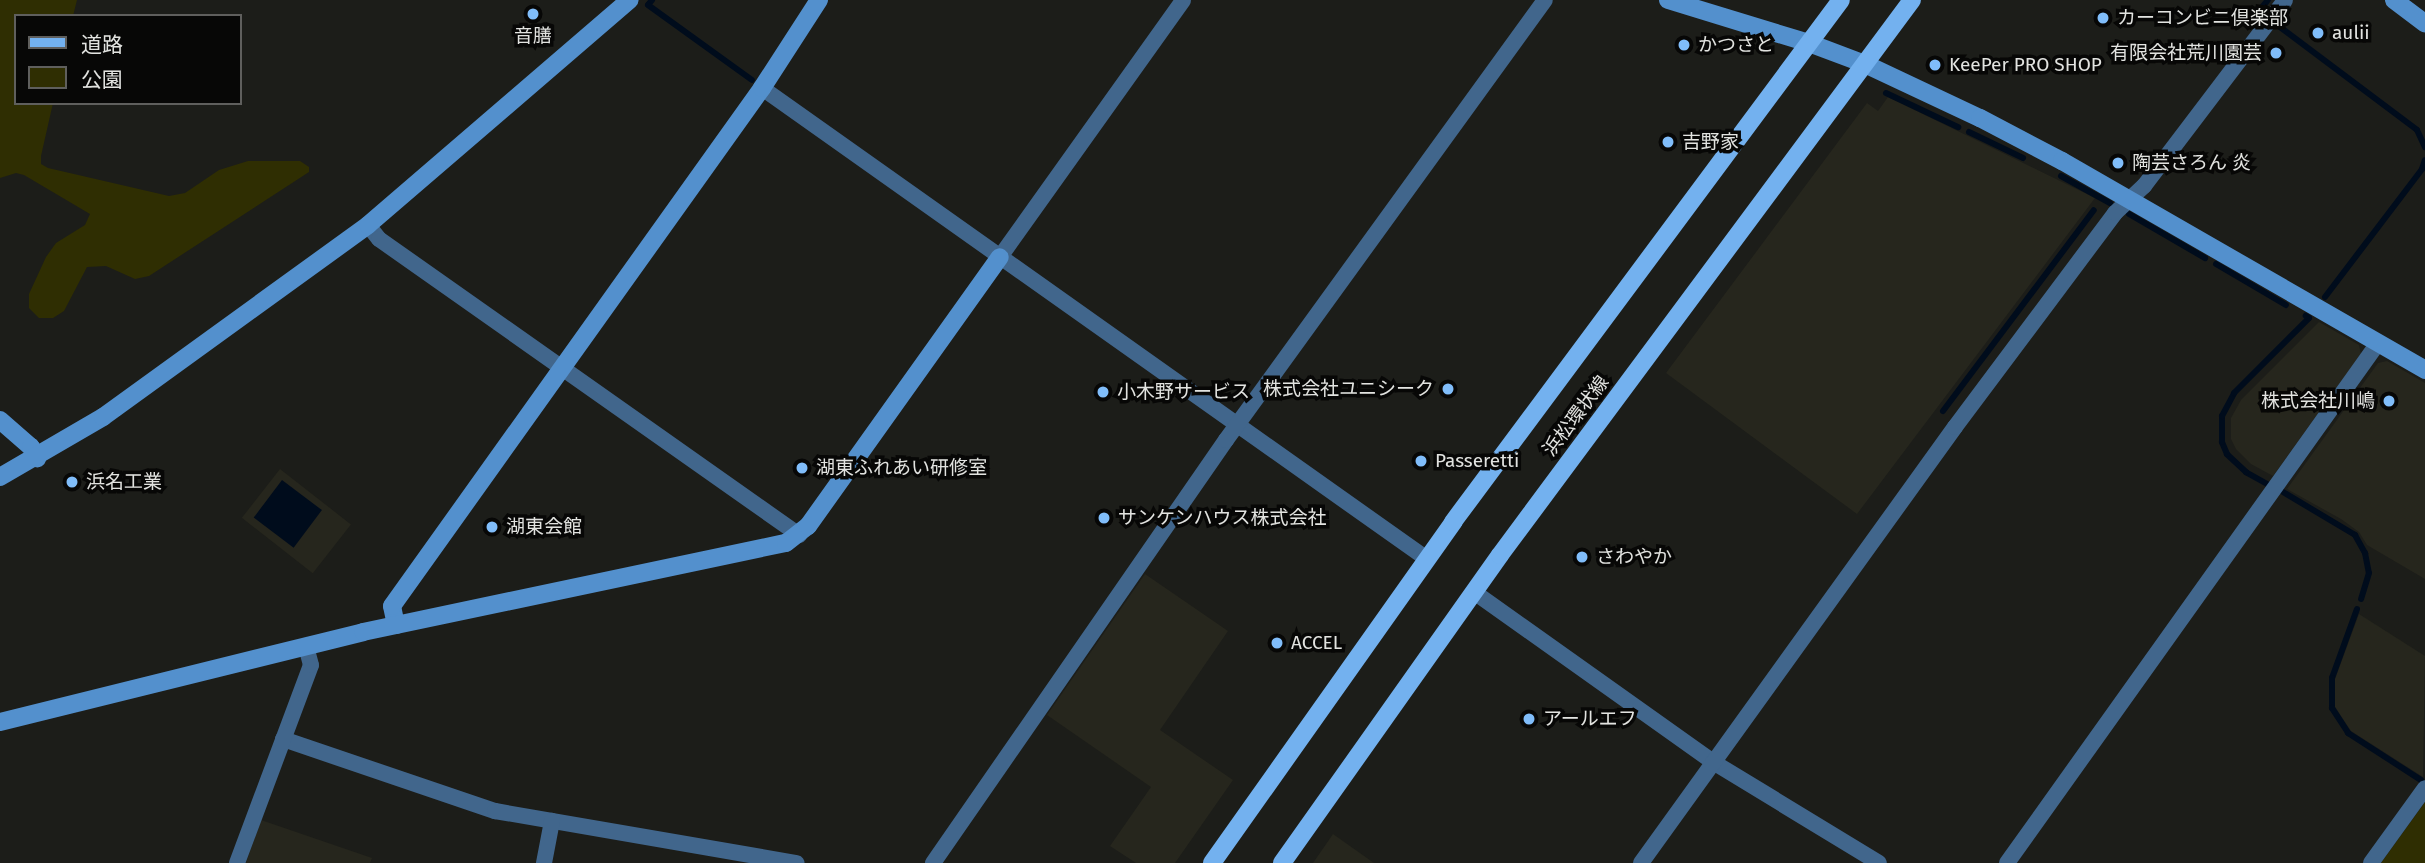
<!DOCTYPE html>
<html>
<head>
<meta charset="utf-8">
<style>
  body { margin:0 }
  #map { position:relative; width:2425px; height:863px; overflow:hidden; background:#1c1d19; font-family:"Fira Sans","Noto Sans JP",sans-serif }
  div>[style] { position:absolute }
  .built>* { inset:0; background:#26261d; transform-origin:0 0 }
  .green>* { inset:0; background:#2f2e02 }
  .water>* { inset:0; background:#000c1c; transform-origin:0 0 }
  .stream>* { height:6px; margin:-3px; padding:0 3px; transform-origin:3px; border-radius:3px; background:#000c1c }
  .street>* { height:16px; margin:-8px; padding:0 8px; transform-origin:8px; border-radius:8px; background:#41668c }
  .secondary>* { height:18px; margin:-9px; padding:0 9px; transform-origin:9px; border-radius:9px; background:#5390cd }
  .primary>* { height:18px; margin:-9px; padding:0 9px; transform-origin:9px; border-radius:9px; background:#73b1ef }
  .dots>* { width:19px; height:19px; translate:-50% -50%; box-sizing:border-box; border:4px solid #070706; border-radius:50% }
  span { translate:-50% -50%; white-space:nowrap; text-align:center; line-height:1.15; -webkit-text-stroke:7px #070706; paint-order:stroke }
  .poi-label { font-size:19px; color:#e2e3e0 }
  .left { translate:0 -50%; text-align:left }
  .right { translate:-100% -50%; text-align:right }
  .street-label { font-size:19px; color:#e2e3e0 }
  .legend { position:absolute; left:14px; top:14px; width:228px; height:91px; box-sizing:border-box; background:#070706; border:2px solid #5f5f5d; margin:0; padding:9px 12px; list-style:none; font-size:21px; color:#e2e3e0 }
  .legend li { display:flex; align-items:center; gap:14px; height:35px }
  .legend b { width:35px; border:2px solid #5f5f5d }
</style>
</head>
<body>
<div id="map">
  <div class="built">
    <i style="clip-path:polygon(1888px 97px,2095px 198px,1857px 514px,1666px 373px,1867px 103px,1878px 111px)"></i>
    <i style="clip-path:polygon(2319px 322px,2359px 345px,2361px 354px,2273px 476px,2251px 464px,2236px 449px,2231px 439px,2231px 418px,2241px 400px)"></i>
    <i style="clip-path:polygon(2387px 361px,2425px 383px,2425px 579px,2367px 545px,2359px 532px,2341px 519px,2287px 489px,2378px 363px)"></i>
    <i style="left:280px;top:469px;width:90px;height:62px;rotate:38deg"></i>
    <i style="clip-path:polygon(1145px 574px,1228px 631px,1160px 730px,1233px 780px,1175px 863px,1136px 863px,1110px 846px,1151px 787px,1047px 715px)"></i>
    <i style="clip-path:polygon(2359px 614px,2425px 656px,2423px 777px,2351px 731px,2335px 707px,2335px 679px)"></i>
    <i style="clip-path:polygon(261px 820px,372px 858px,370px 863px,246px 863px)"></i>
    <i style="clip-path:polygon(1333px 834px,1374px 863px,1313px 863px)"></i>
  </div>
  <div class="green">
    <i style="clip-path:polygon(0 0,77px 0,73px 16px,16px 16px,16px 103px,53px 103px,41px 156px,41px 164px,48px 168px,169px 196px,185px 193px,219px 170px,248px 161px,300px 161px,309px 167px,309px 172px,149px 276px,135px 279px,106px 266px,87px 267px,64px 311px,53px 318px,39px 318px,29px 308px,29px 294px,46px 257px,56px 243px,85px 225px,90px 214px,24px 175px,16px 173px,0 178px)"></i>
    <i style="clip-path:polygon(2425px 802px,2425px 863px,2381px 863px)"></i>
  </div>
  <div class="water">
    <i style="left:282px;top:480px;width:50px;height:47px;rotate:37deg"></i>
  </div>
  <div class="stream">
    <i style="left:652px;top:0;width:6px;rotate:129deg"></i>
    <i style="left:648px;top:5px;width:128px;rotate:35.8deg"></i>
    <i style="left:2263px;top:15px;width:6px;rotate:-135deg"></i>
    <i style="left:2259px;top:11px;width:14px;rotate:-51deg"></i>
    <i style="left:2276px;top:24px;width:176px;rotate:36.9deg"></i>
    <i style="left:2417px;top:130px;width:19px;rotate:65deg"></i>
    <i style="left:1886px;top:93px;width:80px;rotate:25.3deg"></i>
    <i style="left:1969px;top:132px;width:60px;rotate:25.7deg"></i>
    <i style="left:2061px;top:176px;width:56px;rotate:28.9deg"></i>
    <i style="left:2129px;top:214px;width:88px;rotate:30.1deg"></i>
    <i style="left:2216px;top:264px;width:81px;rotate:30.4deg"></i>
    <i style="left:2325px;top:297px;width:161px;rotate:-52.8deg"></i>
    <i style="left:2422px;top:169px;width:9px;rotate:-72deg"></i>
    <i style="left:1943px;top:411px;width:251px;rotate:-53.1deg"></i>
    <i style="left:2269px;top:485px;width:26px;rotate:-151deg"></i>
    <i style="left:2246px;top:472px;width:26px;rotate:-137deg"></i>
    <i style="left:2227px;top:454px;width:13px;rotate:-113deg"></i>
    <i style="left:2222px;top:442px;width:26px;rotate:-90deg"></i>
    <i style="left:2222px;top:416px;width:26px;rotate:-62deg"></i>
    <i style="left:2234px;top:393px;width:106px;rotate:-45deg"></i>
    <i style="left:2309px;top:318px;width:4px;rotate:-146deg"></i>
    <i style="left:2283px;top:492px;width:84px;rotate:30.8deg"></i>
    <i style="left:2355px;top:535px;width:21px;rotate:61deg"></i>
    <i style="left:2365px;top:553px;width:20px;rotate:79deg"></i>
    <i style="left:2369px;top:573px;width:27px;rotate:107deg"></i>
    <i style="left:2357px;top:609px;width:73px;rotate:109.9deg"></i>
    <i style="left:2332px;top:678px;width:30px;rotate:90deg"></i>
    <i style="left:2332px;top:708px;width:30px;rotate:57deg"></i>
    <i style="left:2348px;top:733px;width:87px;rotate:32.8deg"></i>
  </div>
  <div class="street">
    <i style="left:762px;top:88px;width:815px;rotate:35.31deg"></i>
    <i style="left:368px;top:225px;width:18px;rotate:52deg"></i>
    <i style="left:379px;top:239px;width:514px;rotate:35.17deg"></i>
    <i style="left:1000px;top:257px;width:315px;rotate:-54.5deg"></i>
    <i style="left:1474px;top:592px;width:293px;rotate:35.4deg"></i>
    <i style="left:1713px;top:762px;width:194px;rotate:31.3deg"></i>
    <i style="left:283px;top:739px;width:224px;rotate:18.8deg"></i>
    <i style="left:495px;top:811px;width:306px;rotate:9.8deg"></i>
    <i style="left:237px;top:863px;width:211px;rotate:-69.5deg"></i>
    <i style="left:311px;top:665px;width:20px;rotate:-105deg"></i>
    <i style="left:544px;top:863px;width:43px;rotate:-79.2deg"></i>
    <i style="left:933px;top:863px;width:515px;rotate:-55.29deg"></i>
    <i style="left:1226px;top:440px;width:543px;rotate:-54.06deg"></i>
    <i style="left:1641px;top:863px;width:537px;rotate:-54.24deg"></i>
    <i style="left:1955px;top:427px;width:267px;rotate:-53.2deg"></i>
    <i style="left:2115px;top:213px;width:40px;rotate:-43deg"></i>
    <i style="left:2144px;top:186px;width:233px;rotate:-52.8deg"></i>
    <i style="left:2007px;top:863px;width:639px;rotate:-54.49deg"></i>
    <i style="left:2371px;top:863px;width:92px;rotate:-54.2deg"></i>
  </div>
  <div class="secondary">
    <i style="left:1668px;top:0;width:147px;rotate:17deg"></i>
    <i style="left:1809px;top:43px;width:60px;rotate:20.6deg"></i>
    <i style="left:1865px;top:64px;width:127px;rotate:25.2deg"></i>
    <i style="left:1980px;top:118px;width:93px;rotate:27.7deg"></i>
    <i style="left:2062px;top:161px;width:419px;rotate:29.9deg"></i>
    <i style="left:2394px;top:0;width:39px;rotate:37deg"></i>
    <i style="left:0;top:420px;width:41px;rotate:41.1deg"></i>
    <i style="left:31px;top:447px;width:13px;rotate:61deg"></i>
    <i style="left:0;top:477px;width:119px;rotate:-30.2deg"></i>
    <i style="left:103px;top:417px;width:327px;rotate:-35.9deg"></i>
    <i style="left:368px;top:225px;width:345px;rotate:-40.7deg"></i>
    <i style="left:396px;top:625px;width:19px;rotate:-102deg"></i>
    <i style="left:392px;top:606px;width:637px;rotate:-54.46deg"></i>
    <i style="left:762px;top:88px;width:105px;rotate:-57.1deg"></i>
    <i style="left:0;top:722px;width:374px;rotate:-13.9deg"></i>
    <i style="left:363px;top:632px;width:432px;rotate:-11.9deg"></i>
    <i style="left:786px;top:543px;width:28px;rotate:-38deg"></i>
    <i style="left:808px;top:526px;width:330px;rotate:-54.5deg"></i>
  </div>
  <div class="primary">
    <i style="left:1212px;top:863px;width:418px;rotate:-54.7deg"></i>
    <i style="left:1453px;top:522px;width:650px;rotate:-53.38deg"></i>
    <i style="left:1282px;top:863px;width:377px;rotate:-54.7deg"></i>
    <i style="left:1500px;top:555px;width:691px;rotate:-53.41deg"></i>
  </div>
  <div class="dots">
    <i style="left:533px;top:14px;background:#80bdfa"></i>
    <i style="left:2103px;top:18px;background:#80bdfa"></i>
    <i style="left:2318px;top:33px;background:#80bdfa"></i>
    <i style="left:1684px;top:45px;background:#80bdfa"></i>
    <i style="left:2276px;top:53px;background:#80bdfa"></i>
    <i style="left:1935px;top:65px;background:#80bdfa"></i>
    <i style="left:1668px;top:142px;background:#80bdfa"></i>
    <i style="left:2118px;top:163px;background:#80bdfa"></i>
    <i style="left:1448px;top:389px;background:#80bdfa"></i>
    <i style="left:1103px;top:392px;background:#80bdfa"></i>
    <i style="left:2389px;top:401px;background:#80bdfa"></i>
    <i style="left:1421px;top:461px;background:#80bdfa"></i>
    <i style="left:802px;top:468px;background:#80bdfa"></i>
    <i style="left:72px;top:482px;background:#80bdfa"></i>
    <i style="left:1104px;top:518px;background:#80bdfa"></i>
    <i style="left:492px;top:527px;background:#80bdfa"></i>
    <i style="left:1582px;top:557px;background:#80bdfa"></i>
    <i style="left:1277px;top:643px;background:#80bdfa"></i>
    <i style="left:1529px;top:719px;background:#80bdfa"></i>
  </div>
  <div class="poi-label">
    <span class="left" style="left:2117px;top:18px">カーコンビニ倶楽部</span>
    <span class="left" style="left:2332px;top:33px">aulii</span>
    <span style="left:533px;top:36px">音膳</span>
    <span class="left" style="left:1698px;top:45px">かつさと</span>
    <span class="right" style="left:2262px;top:53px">有限会社荒川園芸</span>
    <span class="left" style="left:1949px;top:65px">KeePer PRO SHOP</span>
    <span class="left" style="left:1682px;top:142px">吉野家</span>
    <span class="left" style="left:2132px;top:163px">陶芸さろん 炎</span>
    <span class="right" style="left:1434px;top:389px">株式会社ユニシーク</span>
    <span class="left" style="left:1117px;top:392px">小木野サービス</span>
    <span class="right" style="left:2375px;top:401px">株式会社川嶋</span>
    <span class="left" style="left:1435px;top:461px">Passeretti</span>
    <span class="left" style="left:816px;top:468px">湖東ふれあい研修室</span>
    <span class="left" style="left:86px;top:482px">浜名工業</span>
    <span class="left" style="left:1118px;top:518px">サンケンハウス株式会社</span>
    <span class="left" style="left:506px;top:527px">湖東会館</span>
    <span class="left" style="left:1596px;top:557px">さわやか</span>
    <span class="left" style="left:1291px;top:643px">ACCEL</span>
    <span class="left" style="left:1543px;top:719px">アールエフ</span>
  </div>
  <div class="street-label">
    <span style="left:1576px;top:416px;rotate:-53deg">浜松環状線</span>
  </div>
  <ul class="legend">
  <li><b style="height:9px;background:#73b1ef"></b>道路</li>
  <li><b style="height:19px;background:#2f2e02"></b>公園</li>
  </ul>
</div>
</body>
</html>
